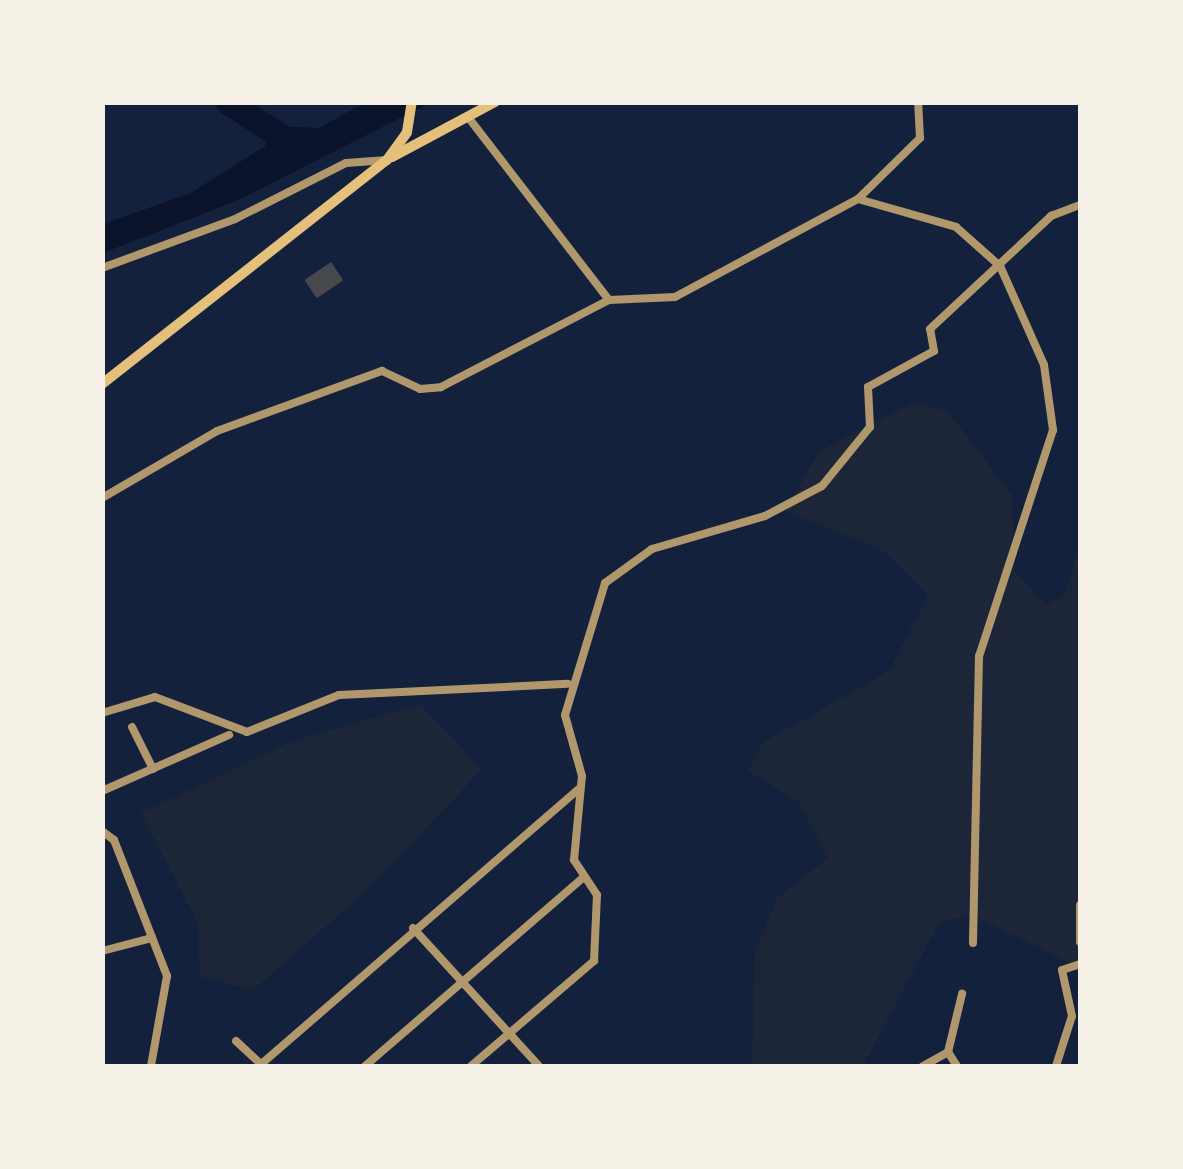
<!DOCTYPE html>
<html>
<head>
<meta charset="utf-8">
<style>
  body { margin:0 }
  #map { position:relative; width:1183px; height:1169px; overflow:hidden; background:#14213d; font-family:"Titillium Web",sans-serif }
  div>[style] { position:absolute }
  .green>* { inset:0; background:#1d2539 }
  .water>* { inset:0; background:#0b132b }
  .river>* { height:25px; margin:-12.5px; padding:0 12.5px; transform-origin:12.5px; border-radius:12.5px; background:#0b132b }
  .building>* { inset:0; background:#48494c; transform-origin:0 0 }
  .minor>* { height:8px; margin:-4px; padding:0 4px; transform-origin:4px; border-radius:4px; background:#b1986c }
  .secondary>* { height:10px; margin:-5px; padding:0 5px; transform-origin:5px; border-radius:5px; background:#e5c07b }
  span { translate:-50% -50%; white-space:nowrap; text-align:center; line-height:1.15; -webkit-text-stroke:8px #f6f1e7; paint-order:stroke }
  .frame { position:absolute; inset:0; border:105px solid #f6f1e7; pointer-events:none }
</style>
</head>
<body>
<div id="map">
  <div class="green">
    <i style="clip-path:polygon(915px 402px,949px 413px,1012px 495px,1015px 571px,1046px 605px,1064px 596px,1080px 544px,1080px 968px,970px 914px,939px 923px,863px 1066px,752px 1066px,755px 952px,777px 898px,828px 858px,799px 802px,748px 771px,762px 743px,889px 671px,928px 595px,885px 552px,786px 511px,819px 451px)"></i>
    <i style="clip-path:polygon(420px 704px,482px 769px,373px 885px,252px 991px,200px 976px,197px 921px,141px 813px,293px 741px)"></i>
  </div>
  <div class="water">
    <i style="clip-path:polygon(364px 103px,430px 103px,236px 201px,103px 253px,103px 224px,191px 193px,265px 146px,270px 126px,319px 128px)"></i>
  </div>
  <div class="river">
    <i style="left:228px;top:102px;width:85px;rotate:32.9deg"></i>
  </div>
  <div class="building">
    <i style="left:331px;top:262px;width:22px;height:32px;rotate:56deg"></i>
  </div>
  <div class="minor">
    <i style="left:468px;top:117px;width:231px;rotate:52.4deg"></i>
    <i style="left:609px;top:300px;width:66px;rotate:-2.6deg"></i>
    <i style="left:675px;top:297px;width:208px;rotate:-28.2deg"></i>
    <i style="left:858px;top:199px;width:102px;rotate:15.9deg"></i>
    <i style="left:956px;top:227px;width:59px;rotate:41.6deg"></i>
    <i style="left:1000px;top:266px;width:108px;rotate:66deg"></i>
    <i style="left:1044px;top:365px;width:66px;rotate:82.1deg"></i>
    <i style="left:1053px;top:430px;width:238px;rotate:108.1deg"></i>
    <i style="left:979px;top:656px;width:287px;rotate:91.2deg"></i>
    <i style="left:858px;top:199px;width:87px;rotate:-44.5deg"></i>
    <i style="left:920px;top:138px;width:36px;rotate:-93deg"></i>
    <i style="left:102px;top:268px;width:142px;rotate:-20.2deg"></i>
    <i style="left:235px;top:219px;width:124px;rotate:-26.8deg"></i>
    <i style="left:346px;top:163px;width:41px;rotate:-4.2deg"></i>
    <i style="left:102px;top:498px;width:133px;rotate:-30.2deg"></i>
    <i style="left:217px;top:431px;width:176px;rotate:-20deg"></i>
    <i style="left:382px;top:371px;width:42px;rotate:25.3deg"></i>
    <i style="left:420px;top:389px;width:21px;rotate:-5deg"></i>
    <i style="left:441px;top:387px;width:189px;rotate:-27.4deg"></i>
    <i style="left:102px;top:713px;width:55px;rotate:-16.8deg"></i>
    <i style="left:155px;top:697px;width:98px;rotate:20.8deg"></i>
    <i style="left:247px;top:732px;width:99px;rotate:-21.9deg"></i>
    <i style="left:339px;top:695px;width:229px;rotate:-2.8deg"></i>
    <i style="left:132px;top:727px;width:47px;rotate:63.4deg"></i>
    <i style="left:102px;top:791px;width:139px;rotate:-23.8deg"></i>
    <i style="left:102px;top:831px;width:15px;rotate:37deg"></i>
    <i style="left:114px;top:840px;width:146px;rotate:68.7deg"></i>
    <i style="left:167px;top:976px;width:91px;rotate:100.1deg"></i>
    <i style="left:1080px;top:905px;width:37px;rotate:90deg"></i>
    <i style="left:413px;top:928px;width:187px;rotate:47.6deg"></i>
    <i style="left:102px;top:951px;width:52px;rotate:-14.6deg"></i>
    <i style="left:236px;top:1041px;width:35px;rotate:43deg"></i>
    <i style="left:259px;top:1066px;width:423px;rotate:-40.9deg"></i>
    <i style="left:365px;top:1066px;width:288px;rotate:-40.8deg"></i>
    <i style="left:471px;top:1066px;width:162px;rotate:-40.5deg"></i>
    <i style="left:594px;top:961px;width:66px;rotate:-87.4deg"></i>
    <i style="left:597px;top:895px;width:42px;rotate:-123.3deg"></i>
    <i style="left:574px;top:860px;width:84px;rotate:-84.6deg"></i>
    <i style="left:582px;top:776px;width:63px;rotate:-105.6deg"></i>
    <i style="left:565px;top:715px;width:138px;rotate:-73.1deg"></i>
    <i style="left:605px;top:583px;width:58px;rotate:-35.9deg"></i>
    <i style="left:652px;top:549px;width:118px;rotate:-16.3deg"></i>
    <i style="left:765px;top:516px;width:64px;rotate:-27.8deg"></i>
    <i style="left:822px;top:486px;width:76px;rotate:-50.9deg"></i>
    <i style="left:870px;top:427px;width:40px;rotate:-92.9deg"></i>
    <i style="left:868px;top:387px;width:75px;rotate:-28.6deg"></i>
    <i style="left:934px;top:351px;width:22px;rotate:-100deg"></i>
    <i style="left:930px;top:329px;width:166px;rotate:-43deg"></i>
    <i style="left:1051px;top:216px;width:31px;rotate:-21deg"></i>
    <i style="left:923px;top:1066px;width:29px;rotate:-29deg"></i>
    <i style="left:957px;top:1066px;width:17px;rotate:-123deg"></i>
    <i style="left:948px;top:1052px;width:60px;rotate:-76.4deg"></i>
    <i style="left:1056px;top:1066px;width:52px;rotate:-72.3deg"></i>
    <i style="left:1072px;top:1016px;width:47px;rotate:-102.3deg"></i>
    <i style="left:1062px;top:970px;width:19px;rotate:-18deg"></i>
  </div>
  <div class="secondary">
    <i style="left:392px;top:157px;width:117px;rotate:-28.1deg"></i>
    <i style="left:102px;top:384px;width:362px;rotate:-38.2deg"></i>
    <i style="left:387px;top:160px;width:34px;rotate:-54deg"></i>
    <i style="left:407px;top:132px;width:30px;rotate:-81deg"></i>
  </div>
  <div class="frame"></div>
</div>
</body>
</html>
